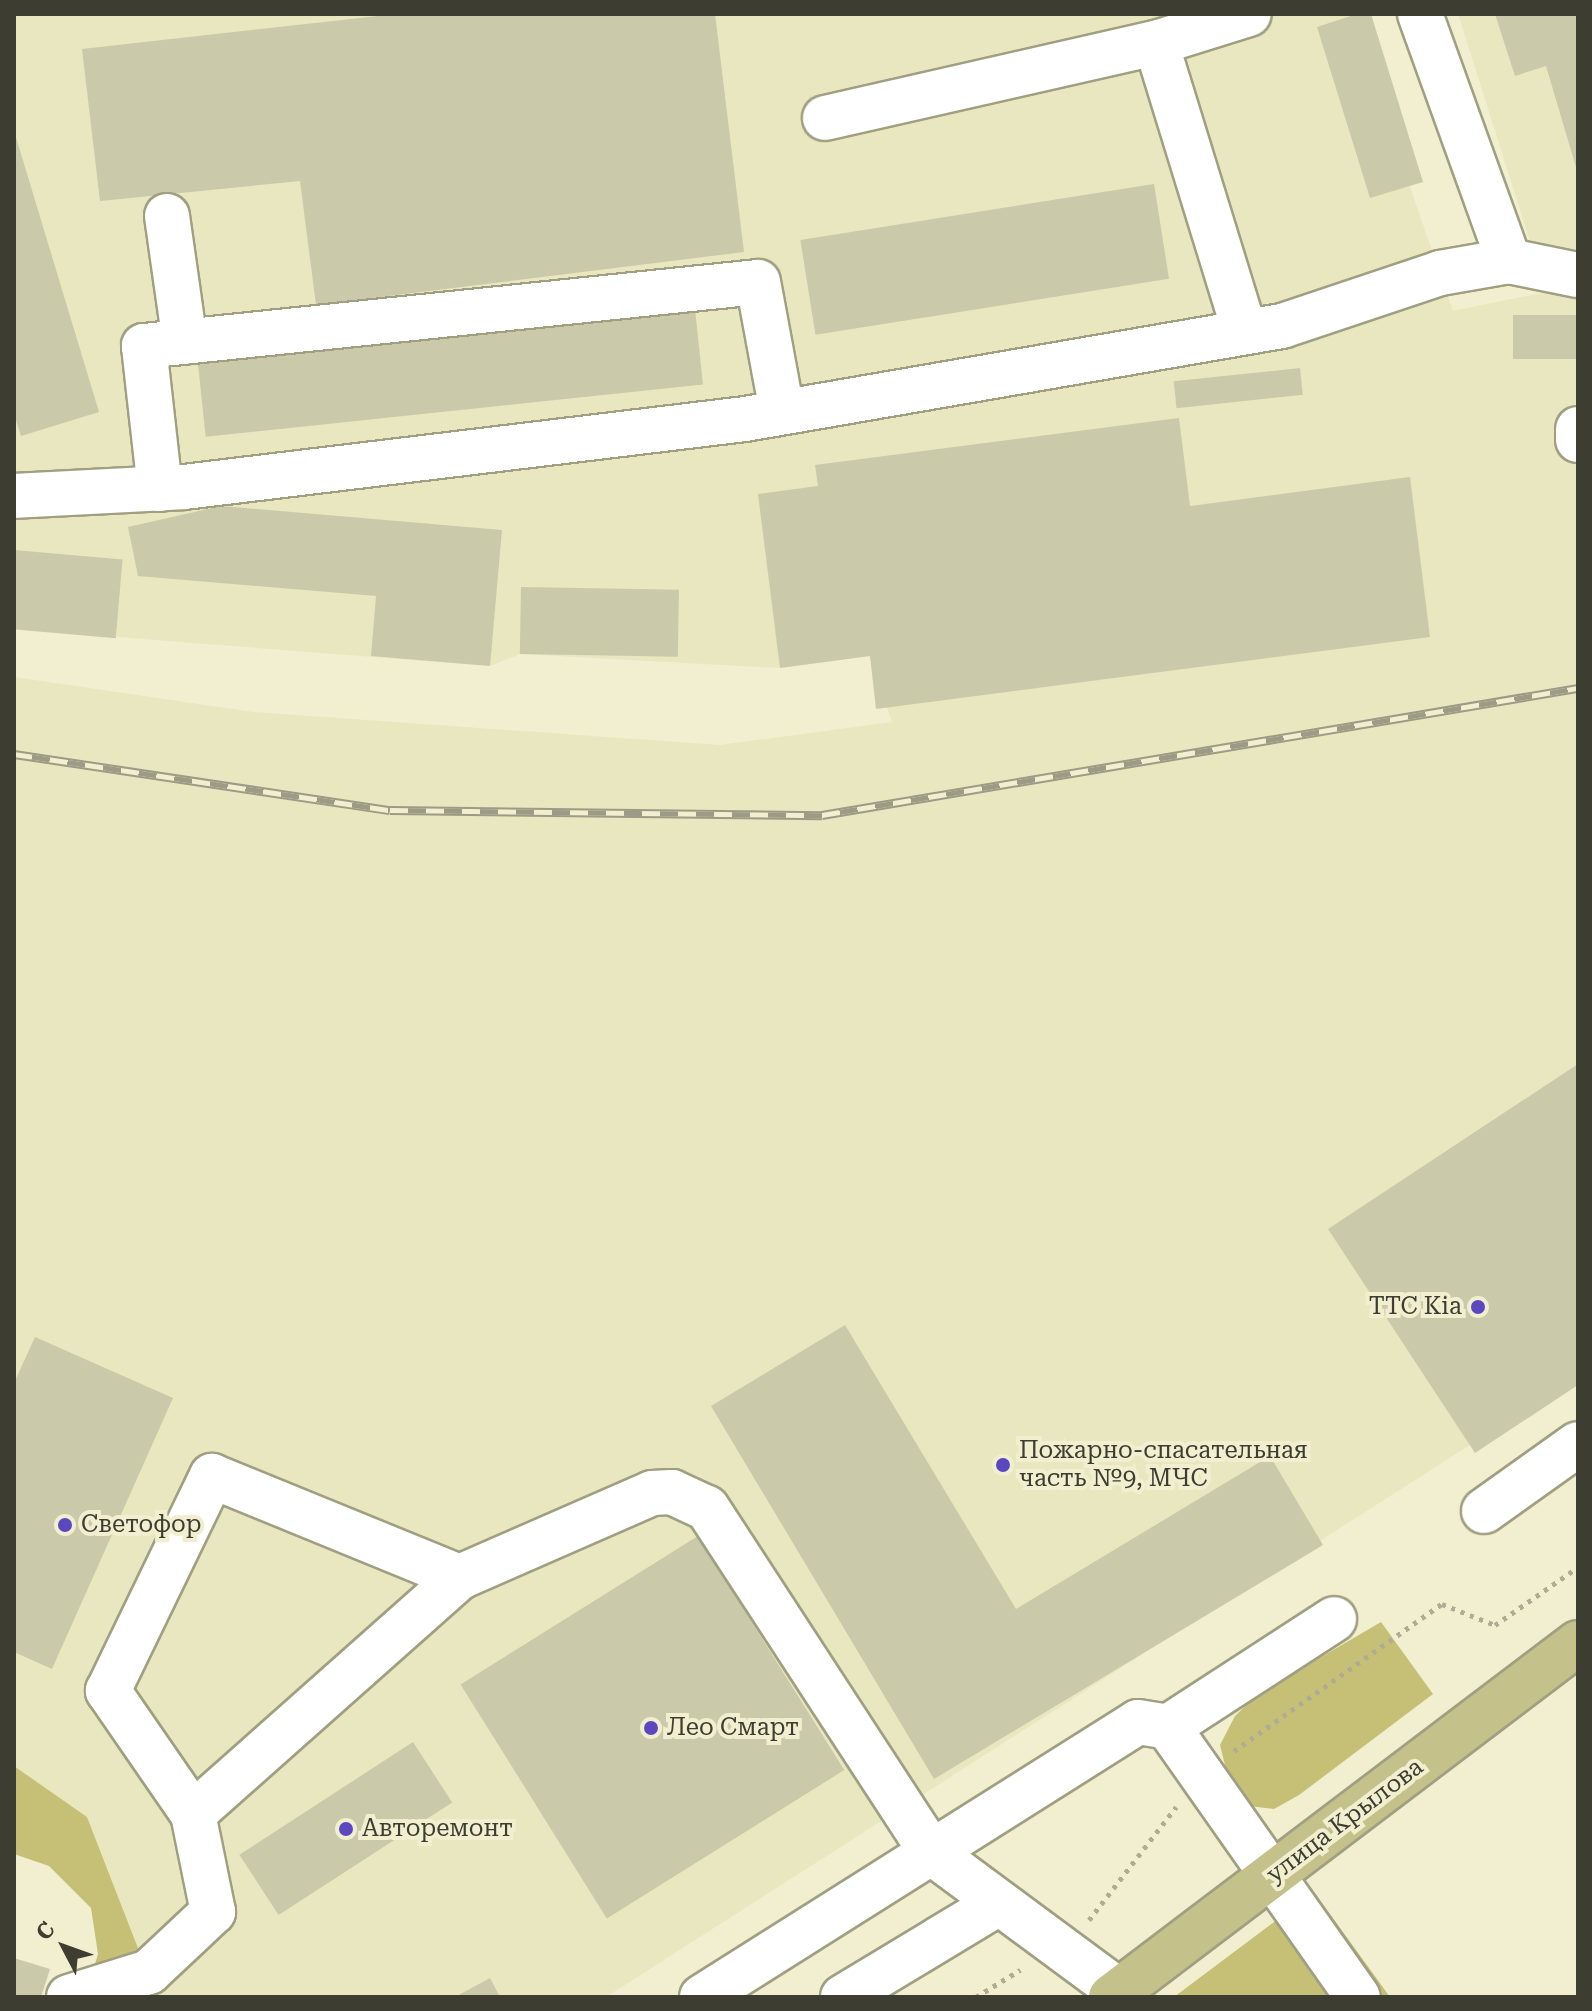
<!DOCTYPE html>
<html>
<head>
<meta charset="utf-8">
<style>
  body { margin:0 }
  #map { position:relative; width:1592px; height:2011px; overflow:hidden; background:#f1efcf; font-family:"Roboto Serif",serif }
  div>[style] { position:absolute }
  .built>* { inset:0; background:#e9e7bf }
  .green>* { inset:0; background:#c5c075 }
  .building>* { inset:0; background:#cac9aa; transform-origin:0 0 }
  .path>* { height:5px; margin-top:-2.5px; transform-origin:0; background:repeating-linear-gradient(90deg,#aead94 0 4px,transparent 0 10px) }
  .roads { filter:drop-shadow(2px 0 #a09f81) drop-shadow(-2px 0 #a09f81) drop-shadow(0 2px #a09f81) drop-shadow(0 -2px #a09f81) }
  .minor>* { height:44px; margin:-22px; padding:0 22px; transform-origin:22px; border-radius:22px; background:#fff }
  .major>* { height:44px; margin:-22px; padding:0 22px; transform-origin:22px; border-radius:22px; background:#c4c18a }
  .rail>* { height:9px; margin-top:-4.5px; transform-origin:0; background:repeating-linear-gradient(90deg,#f1efcf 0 18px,#9d9b85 0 36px); box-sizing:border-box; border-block:2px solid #9d9b85 }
  .dots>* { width:22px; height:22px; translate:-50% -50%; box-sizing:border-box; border:4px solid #f1efcf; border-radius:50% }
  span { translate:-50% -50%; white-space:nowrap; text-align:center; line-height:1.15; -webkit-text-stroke:8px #f1efcf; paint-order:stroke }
  .poi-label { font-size:24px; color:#3e3d31 }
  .right { translate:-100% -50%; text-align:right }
  .left { translate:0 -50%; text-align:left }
  .street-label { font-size:24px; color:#3e3d31 }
  .frame { position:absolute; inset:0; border:16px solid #3e3d31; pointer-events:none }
  .north { position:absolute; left:24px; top:1907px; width:80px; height:80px; -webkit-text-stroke:6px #f1efcf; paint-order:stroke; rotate:311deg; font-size:22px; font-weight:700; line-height:32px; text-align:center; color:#3e3d31 }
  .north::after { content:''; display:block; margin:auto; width:28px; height:36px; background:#3e3d31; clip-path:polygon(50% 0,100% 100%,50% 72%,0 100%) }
</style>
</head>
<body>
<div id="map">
  <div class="built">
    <i style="clip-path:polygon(14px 14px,1350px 14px,1453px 311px,1546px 292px,1458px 14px,1578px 14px,1578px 1376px,606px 1997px,157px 1997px,87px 1817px,14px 1766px,14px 677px,253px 712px,720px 745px,892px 722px,869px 656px,780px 668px,520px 654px,490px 666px,14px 629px)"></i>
  </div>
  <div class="green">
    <i style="clip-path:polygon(1381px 1622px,1433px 1694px,1299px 1795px,1274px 1809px,1249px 1806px,1227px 1773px,1220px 1745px,1235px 1716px,1258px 1694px)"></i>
    <i style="clip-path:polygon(14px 1766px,87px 1817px,157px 1997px,85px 1997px,98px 1954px,91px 1908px,49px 1866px,14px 1854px)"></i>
    <i style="clip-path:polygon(1314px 1892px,1390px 1997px,1174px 1997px)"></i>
  </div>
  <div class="building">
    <i style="clip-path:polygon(396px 14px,715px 14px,744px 252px,316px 305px,300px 181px,100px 201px,82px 49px)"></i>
    <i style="clip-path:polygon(1357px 14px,1371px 14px,1423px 182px,1370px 198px,1317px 27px)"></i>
    <i style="clip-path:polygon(1495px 14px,1578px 14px,1578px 174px,1546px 66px,1515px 76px)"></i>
    <i style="clip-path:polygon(15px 134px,99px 412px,21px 436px,14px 414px)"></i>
    <i style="left:1154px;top:184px;width:96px;height:358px;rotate:81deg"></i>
    <i style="left:695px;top:309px;width:76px;height:500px;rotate:84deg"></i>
    <i style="left:1578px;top:315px;width:44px;height:65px;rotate:90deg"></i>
    <i style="left:1300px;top:368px;width:27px;height:127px;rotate:84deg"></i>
    <i style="clip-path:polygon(1179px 418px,1190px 506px,1410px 477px,1430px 637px,876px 709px,870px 656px,780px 668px,758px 494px,818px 486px,815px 465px)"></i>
    <i style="clip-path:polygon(221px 506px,502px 530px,490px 666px,371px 656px,376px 596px,138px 576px,128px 527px)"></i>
    <i style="left:14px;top:550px;width:109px;height:79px;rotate:5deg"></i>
    <i style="left:521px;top:587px;width:158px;height:67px;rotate:1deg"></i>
    <i style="clip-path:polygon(1578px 1064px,1578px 1385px,1475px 1453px,1328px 1229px)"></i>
    <i style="clip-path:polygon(845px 1325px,1016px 1609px,1270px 1456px,1323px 1545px,934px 1779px,711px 1406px)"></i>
    <i style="clip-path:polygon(35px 1337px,173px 1398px,52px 1669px,14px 1652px,14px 1383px)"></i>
    <i style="left:698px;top:1536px;width:276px;height:280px;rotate:58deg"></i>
    <i style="left:413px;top:1742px;width:72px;height:207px;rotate:57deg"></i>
    <i style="clip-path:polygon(14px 1958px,50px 1969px,41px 1997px,14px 1997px)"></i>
    <i style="clip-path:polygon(490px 1978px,500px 1997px,455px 1997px)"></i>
  </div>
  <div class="path">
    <i style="left:1234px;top:1751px;width:255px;rotate:-35.3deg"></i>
    <i style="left:1442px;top:1604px;width:57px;rotate:21.6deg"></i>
    <i style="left:1495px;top:1625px;width:101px;rotate:-34.9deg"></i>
    <i style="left:1089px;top:1920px;width:143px;rotate:-52.4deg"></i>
    <i style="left:976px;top:1997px;width:52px;rotate:-31.5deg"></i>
  </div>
  <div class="roads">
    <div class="minor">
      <i style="left:1420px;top:14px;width:263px;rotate:70.2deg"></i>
      <i style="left:1509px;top:261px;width:70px;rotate:11.5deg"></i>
      <i style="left:1156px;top:43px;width:97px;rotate:-17.3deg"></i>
      <i style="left:825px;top:118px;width:339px;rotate:-12.8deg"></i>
      <i style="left:1156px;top:43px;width:302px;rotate:72.9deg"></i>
      <i style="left:167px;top:216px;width:127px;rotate:81.9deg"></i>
      <i style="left:1578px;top:429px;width:11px;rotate:90deg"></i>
      <i style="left:160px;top:489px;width:144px;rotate:-96.4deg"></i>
      <i style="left:144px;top:346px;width:617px;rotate:-5.95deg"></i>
      <i style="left:758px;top:282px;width:132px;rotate:79.5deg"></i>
      <i style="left:14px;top:496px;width:170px;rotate:-3deg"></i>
      <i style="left:184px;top:487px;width:565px;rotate:-6.91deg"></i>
      <i style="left:745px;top:419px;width:545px;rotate:-9.83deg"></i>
      <i style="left:1282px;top:326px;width:167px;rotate:-18.5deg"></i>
      <i style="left:1440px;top:273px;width:70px;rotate:-9.9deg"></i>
      <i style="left:1484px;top:1511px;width:115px;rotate:-35.5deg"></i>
      <i style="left:1168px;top:1727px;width:198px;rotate:-33deg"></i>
      <i style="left:193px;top:1814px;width:357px;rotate:-41.6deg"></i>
      <i style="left:69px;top:1997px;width:84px;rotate:-17.4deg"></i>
      <i style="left:149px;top:1972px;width:88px;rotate:-43.2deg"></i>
      <i style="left:213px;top:1912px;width:100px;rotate:-101.5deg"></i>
      <i style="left:193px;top:1814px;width:150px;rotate:-124.6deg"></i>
      <i style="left:108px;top:1691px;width:239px;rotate:-64.2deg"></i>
      <i style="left:212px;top:1476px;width:268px;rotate:22.2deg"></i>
      <i style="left:460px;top:1577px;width:210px;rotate:-23.6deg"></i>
      <i style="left:652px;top:1493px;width:20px;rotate:-3deg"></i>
      <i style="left:672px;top:1492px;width:38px;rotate:25deg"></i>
      <i style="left:707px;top:1508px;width:411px;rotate:56.9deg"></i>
      <i style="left:931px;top:1852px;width:234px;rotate:36.5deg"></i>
      <i style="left:702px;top:1997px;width:515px;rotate:-32.24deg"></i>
      <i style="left:1138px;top:1722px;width:30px;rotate:9deg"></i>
      <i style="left:1168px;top:1727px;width:330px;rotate:54.9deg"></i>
      <i style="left:843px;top:1997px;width:182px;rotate:-31.1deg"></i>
    </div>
    <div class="major">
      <i style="left:1111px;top:1997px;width:586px;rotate:-37.16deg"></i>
    </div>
  </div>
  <div class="rail">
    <i style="left:14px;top:754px;width:380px;rotate:8.5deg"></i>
    <i style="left:390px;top:810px;width:432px;rotate:0.7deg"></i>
    <i style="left:822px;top:815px;width:767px;rotate:-9.54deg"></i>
  </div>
  <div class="dots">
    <i style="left:1478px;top:1307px;background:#5b47c0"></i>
    <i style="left:1003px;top:1465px;background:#5b47c0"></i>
    <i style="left:65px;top:1525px;background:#5b47c0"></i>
    <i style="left:651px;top:1728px;background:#5b47c0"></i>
    <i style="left:346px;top:1829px;background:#5b47c0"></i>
  </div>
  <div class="poi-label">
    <span class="right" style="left:1462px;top:1307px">ТТС Kia</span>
    <span class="left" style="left:1019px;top:1465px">Пожарно-спасательная<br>часть №9, МЧС</span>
    <span class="left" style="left:81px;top:1525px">Светофор</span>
    <span class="left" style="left:667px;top:1728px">Лео Смарт</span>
    <span class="left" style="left:362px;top:1829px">Авторемонт</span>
  </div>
  <div class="street-label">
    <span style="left:1345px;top:1821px;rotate:-37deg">улица Крылова</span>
  </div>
  <div class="frame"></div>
  <div class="north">С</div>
</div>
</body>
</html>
